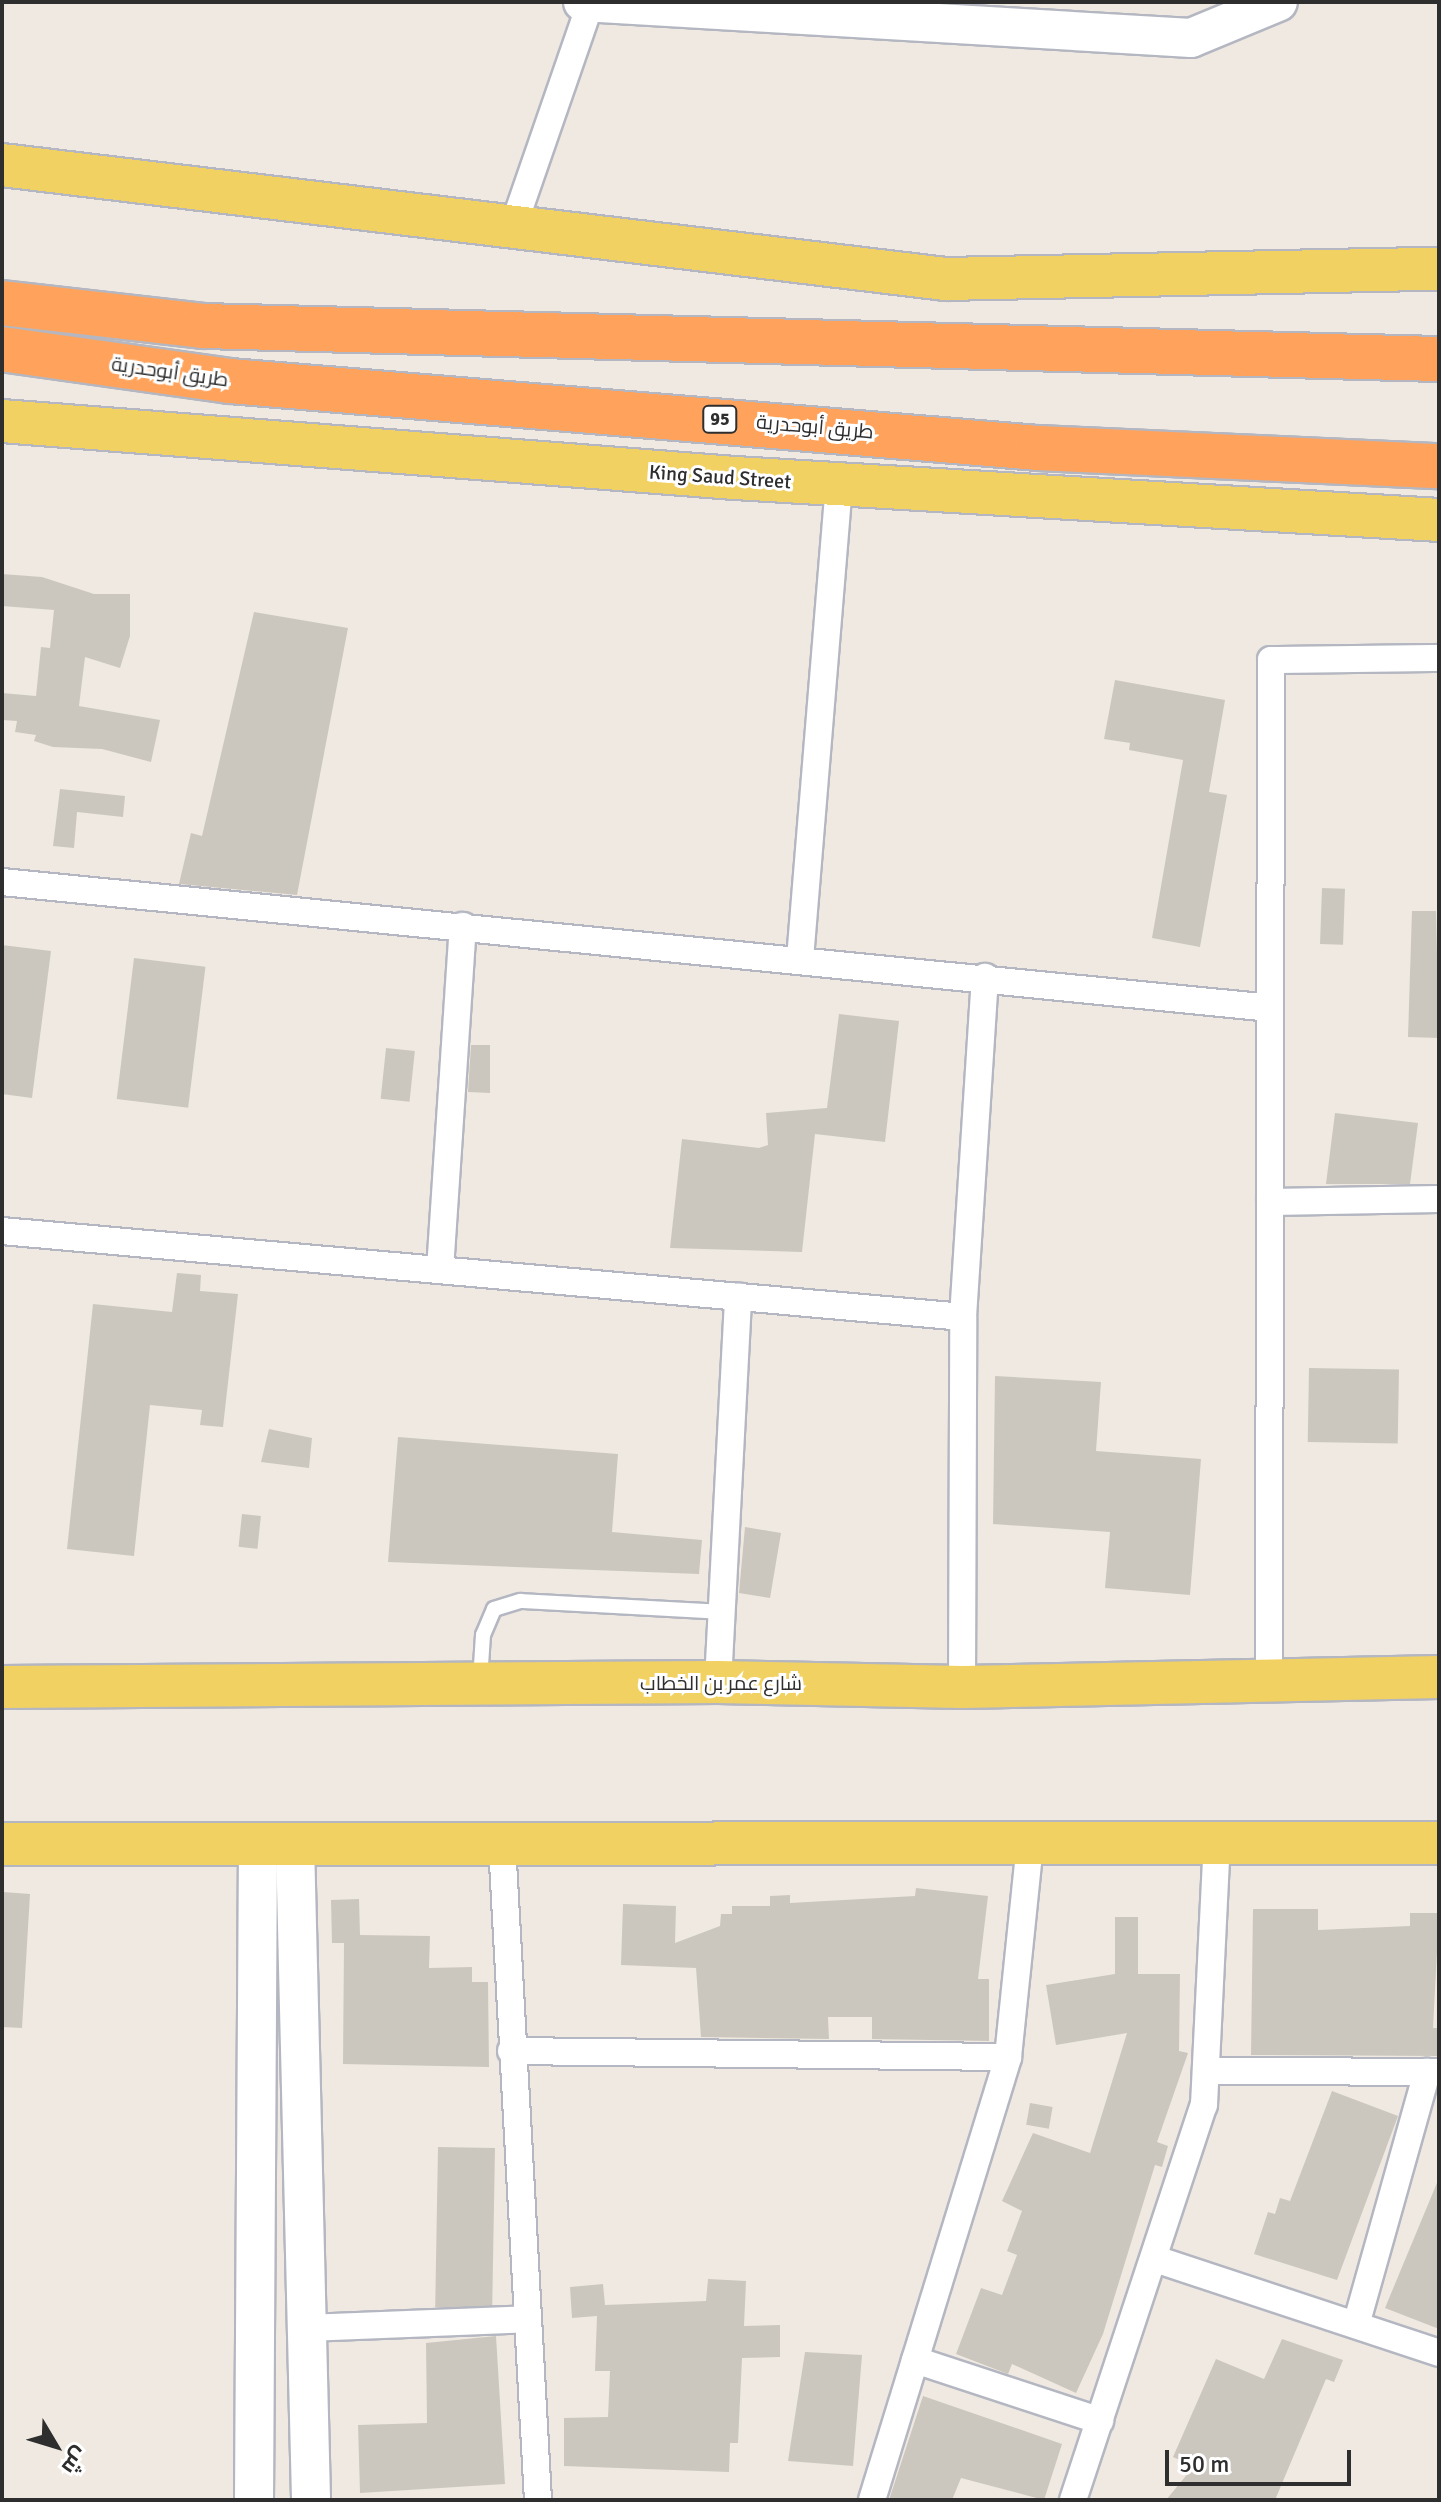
<!DOCTYPE html>
<html>
<head>
<meta charset="utf-8">
<style>
  body { margin:0 }
  #map { position:relative; width:1441px; height:2502px; overflow:hidden; background:#efe9e1; font-family:Signika,Cairo,sans-serif }
  div>[style] { position:absolute }
  .building>* { inset:0; background:#cbc7bf; transform-origin:0 0 }
  .roads { filter:drop-shadow(2px 0 #b4b7c1) drop-shadow(-2px 0 #b4b7c1) drop-shadow(0 2px #b4b7c1) drop-shadow(0 -2px #b4b7c1) }
  .lane>* { height:14px; margin:-7px; padding:0 7px; transform-origin:7px; border-radius:7px; background:#fff }
  .street>* { height:26px; margin:-13px; padding:0 13px; transform-origin:13px; border-radius:13px; background:#fff }
  .secondary>* { height:38px; margin:-19px; padding:0 19px; transform-origin:19px; border-radius:19px; background:#fff }
  .primary>* { height:42px; margin:-21px; padding:0 21px; transform-origin:21px; border-radius:21px; background:#f2d163 }
  .highway>* { height:44px; margin:-22px; padding:0 22px; transform-origin:22px; border-radius:22px; background:#ffa35c }
  span { translate:-50% -50%; white-space:nowrap; text-align:center; line-height:1.15; -webkit-text-stroke:6px #fff; paint-order:stroke }
  .shield-label span { padding:2px 6px; background:#fff; border:2px solid; border-radius:6px; -webkit-text-stroke-width:0 }
  .shield-label { font-size:18px; color:#2e2e2e; font-weight:700 }
  .street-label { font-size:20px; color:#2e2e2e }
  .frame { position:absolute; inset:0; border:4px solid #2e2e2e; pointer-events:none }
  .north { position:absolute; left:16px; top:2406px; width:80px; height:80px; -webkit-text-stroke:6px #fff; paint-order:stroke; rotate:128deg; font-size:22px; font-weight:700; line-height:32px; text-align:center; color:#2e2e2e }
  .north::after { content:''; display:block; margin:auto; width:28px; height:36px; background:#2e2e2e; clip-path:polygon(50% 0,100% 100%,50% 72%,0 100%) }
  .scale { position:absolute; left:1165px; top:2450px; width:186px; height:36px; box-sizing:border-box; border:4px solid #2e2e2e; border-top:0; padding-left:10px; font-size:24px; line-height:28px; white-space:nowrap; color:#2e2e2e; -webkit-text-stroke:6px #fff; paint-order:stroke }
</style>
</head>
<body>
<div id="map">
  <div class="building">
    <i style="clip-path:polygon(2px 574px,42px 577px,94px 594px,130px 594px,130px 636px,120px 668px,85px 657px,79px 706px,160px 720px,151px 762px,102px 749px,53px 747px,34px 741px,36px 735px,15px 732px,17px 721px,2px 720px,2px 693px,36px 696px,41px 647px,50px 648px,54px 610px,2px 606px)"></i>
    <i style="clip-path:polygon(254px 612px,348px 628px,297px 895px,179px 884px,191px 833px,202px 836px)"></i>
    <i style="clip-path:polygon(1115px 680px,1225px 700px,1209px 792px,1227px 795px,1200px 947px,1152px 938px,1183px 760px,1129px 750px,1130px 743px,1104px 739px)"></i>
    <i style="clip-path:polygon(60px 789px,125px 796px,123px 817px,77px 812px,74px 848px,53px 846px)"></i>
    <i style="left:1322px;top:888px;width:23px;height:56px;rotate:2deg"></i>
    <i style="clip-path:polygon(1412px 911px,1436px 911px,1439px 1038px,1408px 1037px)"></i>
    <i style="clip-path:polygon(2px 945px,51px 951px,32px 1098px,2px 1094px)"></i>
    <i style="left:134px;top:958px;width:72px;height:142px;rotate:7deg"></i>
    <i style="clip-path:polygon(839px 1014px,899px 1021px,885px 1142px,815px 1134px,802px 1252px,670px 1248px,682px 1139px,759px 1148px,768px 1145px,766px 1113px,827px 1108px)"></i>
    <i style="clip-path:polygon(471px 1045px,490px 1045px,490px 1093px,468px 1092px)"></i>
    <i style="left:386px;top:1048px;width:29px;height:51px;rotate:6deg"></i>
    <i style="clip-path:polygon(1335px 1113px,1418px 1123px,1410px 1184px,1326px 1184px)"></i>
    <i style="clip-path:polygon(177px 1273px,201px 1275px,200px 1291px,238px 1294px,223px 1427px,200px 1425px,202px 1410px,150px 1405px,134px 1556px,67px 1549px,93px 1304px,172px 1312px)"></i>
    <i style="left:1309px;top:1368px;width:90px;height:74px;rotate:1deg"></i>
    <i style="clip-path:polygon(995px 1376px,1101px 1382px,1096px 1451px,1201px 1459px,1190px 1595px,1105px 1588px,1110px 1532px,993px 1524px)"></i>
    <i style="clip-path:polygon(269px 1429px,312px 1438px,309px 1468px,261px 1462px)"></i>
    <i style="clip-path:polygon(398px 1437px,618px 1454px,612px 1532px,702px 1540px,699px 1574px,388px 1562px)"></i>
    <i style="left:242px;top:1514px;width:19px;height:33px;rotate:6deg"></i>
    <i style="clip-path:polygon(745px 1527px,781px 1533px,770px 1598px,739px 1593px)"></i>
    <i style="clip-path:polygon(916px 1888px,988px 1896px,978px 1979px,989px 1979px,989px 2041px,872px 2039px,872px 2017px,828px 2017px,829px 2039px,701px 2037px,696px 1968px,621px 1965px,623px 1904px,676px 1906px,675px 1943px,720px 1926px,721px 1914px,732px 1914px,732px 1906px,770px 1906px,770px 1896px,790px 1895px,790px 1903px,915px 1896px)"></i>
    <i style="clip-path:polygon(3px 1892px,30px 1894px,22px 2028px,2px 2027px)"></i>
    <i style="clip-path:polygon(359px 1899px,360px 1935px,430px 1936px,429px 1968px,472px 1967px,472px 1982px,488px 1982px,489px 2067px,343px 2064px,344px 1943px,332px 1943px,331px 1900px)"></i>
    <i style="clip-path:polygon(1253px 1909px,1318px 1909px,1318px 1930px,1410px 1926px,1410px 1913px,1439px 1913px,1433px 2028px,1439px 2028px,1439px 2056px,1251px 2055px)"></i>
    <i style="clip-path:polygon(1115px 1917px,1138px 1917px,1138px 1974px,1180px 1974px,1179px 2051px,1188px 2053px,1157px 2142px,1168px 2146px,1162px 2167px,1155px 2165px,1103px 2334px,1076px 2393px,1012px 2364px,1008px 2374px,956px 2354px,981px 2288px,1002px 2295px,1017px 2255px,1007px 2251px,1022px 2211px,1002px 2201px,1033px 2133px,1090px 2153px,1127px 2033px,1056px 2045px,1046px 1985px,1115px 1974px)"></i>
    <i style="clip-path:polygon(1332px 2091px,1398px 2116px,1337px 2280px,1254px 2254px,1268px 2212px,1275px 2214px,1280px 2198px,1290px 2201px)"></i>
    <i style="left:1030px;top:2103px;width:23px;height:22px;rotate:10deg"></i>
    <i style="left:438px;top:2147px;width:57px;height:160px;rotate:1deg"></i>
    <i style="clip-path:polygon(1439px 2178px,1439px 2329px,1385px 2308px)"></i>
    <i style="clip-path:polygon(708px 2279px,746px 2281px,744px 2326px,780px 2325px,780px 2357px,742px 2358px,738px 2443px,730px 2443px,729px 2472px,564px 2466px,564px 2418px,608px 2417px,610px 2371px,595px 2371px,597px 2316px,572px 2318px,570px 2287px,603px 2284px,605px 2305px,706px 2301px)"></i>
    <i style="clip-path:polygon(496px 2336px,505px 2484px,360px 2493px,358px 2425px,427px 2423px,426px 2343px)"></i>
    <i style="clip-path:polygon(1282px 2339px,1343px 2360px,1334px 2382px,1326px 2379px,1275px 2500px,1166px 2500px,1194px 2466px,1173px 2457px,1216px 2359px,1264px 2379px)"></i>
    <i style="clip-path:polygon(805px 2352px,862px 2355px,853px 2466px,788px 2461px)"></i>
    <i style="clip-path:polygon(923px 2396px,1062px 2444px,1044px 2500px,961px 2478px,952px 2500px,889px 2500px)"></i>
  </div>
  <div class="roads">
    <div class="lane">
      <i style="left:480px;top:1681px;width:46px;rotate:-86.3deg"></i>
      <i style="left:483px;top:1635px;width:28px;rotate:-67deg"></i>
      <i style="left:494px;top:1609px;width:28px;rotate:-17deg"></i>
      <i style="left:521px;top:1601px;width:201px;rotate:3.1deg"></i>
    </div>
    <div class="street">
      <i style="left:513px;top:227px;width:238px;rotate:-70.9deg"></i>
      <i style="left:2px;top:882px;width:1274px;rotate:5.67deg"></i>
      <i style="left:800px;top:959px;width:476px;rotate:-85.3deg"></i>
      <i style="left:1270px;top:1202px;width:169px;rotate:-1deg"></i>
      <i style="left:2px;top:1231px;width:965px;rotate:5.11deg"></i>
      <i style="left:440px;top:1270px;width:345px;rotate:-86.2deg"></i>
      <i style="left:1269px;top:1677px;width:1017px;rotate:-89.89deg"></i>
      <i style="left:1271px;top:660px;width:168px;rotate:-0.7deg"></i>
      <i style="left:718px;top:1682px;width:386px;rotate:-87deg"></i>
      <i style="left:962px;top:1687px;width:370px;rotate:-89.8deg"></i>
      <i style="left:963px;top:1317px;width:341px;rotate:-86.3deg"></i>
      <i style="left:502px;top:1844px;width:657px;rotate:86.86deg"></i>
      <i style="left:511px;top:2051px;width:497px;rotate:0.7deg"></i>
      <i style="left:1206px;top:2071px;width:233px;rotate:0.2deg"></i>
      <i style="left:1155px;top:2259px;width:299px;rotate:18.3deg"></i>
      <i style="left:1356px;top:2325px;width:263px;rotate:-74.3deg"></i>
      <i style="left:307px;top:2328px;width:220px;rotate:-2.3deg"></i>
      <i style="left:915px;top:2360px;width:195px;rotate:18.2deg"></i>
      <i style="left:872px;top:2500px;width:463px;rotate:-72.9deg"></i>
      <i style="left:1008px;top:2057px;width:214px;rotate:-84.1deg"></i>
      <i style="left:1073px;top:2500px;width:416px;rotate:-71.7deg"></i>
      <i style="left:1204px;top:2105px;width:262px;rotate:-87.2deg"></i>
    </div>
    <div class="secondary">
      <i style="left:583px;top:2px;width:609px;rotate:3.39deg"></i>
      <i style="left:1191px;top:38px;width:94px;rotate:-22.5deg"></i>
      <i style="left:295px;top:1844px;width:656px;rotate:88.6deg"></i>
      <i style="left:254px;top:2500px;width:656px;rotate:-89.65deg"></i>
    </div>
    <div class="primary">
      <i style="left:2px;top:165px;width:950px;rotate:6.89deg"></i>
      <i style="left:945px;top:279px;width:494px;rotate:-1.2deg"></i>
      <i style="left:2px;top:421px;width:735px;rotate:4.45deg"></i>
      <i style="left:735px;top:478px;width:705px;rotate:3.41deg"></i>
      <i style="left:2px;top:1687px;width:716px;rotate:-0.4deg"></i>
      <i style="left:718px;top:1682px;width:244px;rotate:1.2deg"></i>
      <i style="left:962px;top:1687px;width:477px;rotate:-1.2deg"></i>
      <i style="left:2px;top:1844px;width:1437px;rotate:-0.04deg"></i>
    </div>
    <div class="highway">
      <i style="left:2px;top:303px;width:202px;rotate:6.5deg"></i>
      <i style="left:203px;top:326px;width:1236px;rotate:1.53deg"></i>
      <i style="left:2px;top:349px;width:230px;rotate:8deg"></i>
      <i style="left:230px;top:381px;width:811px;rotate:4.74deg"></i>
      <i style="left:1038px;top:448px;width:401px;rotate:2.6deg"></i>
    </div>
  </div>
  <div class="shield-label">
    <span style="left:720px;top:419px">95</span>
  </div>
  <div class="street-label">
    <span style="left:170px;top:372px;rotate:8deg">طريق أبوحدرية</span>
    <span style="left:815px;top:427px;rotate:5deg">طريق أبوحدرية</span>
    <span style="left:720px;top:477px;rotate:4deg">King Saud Street</span>
    <span style="left:721px;top:1683px">شارع عمر بن الخطاب</span>
  </div>
  <div class="frame"></div>
  <div class="north">ش</div>
  <div class="scale">50 m</div>
</div>
</body>
</html>
